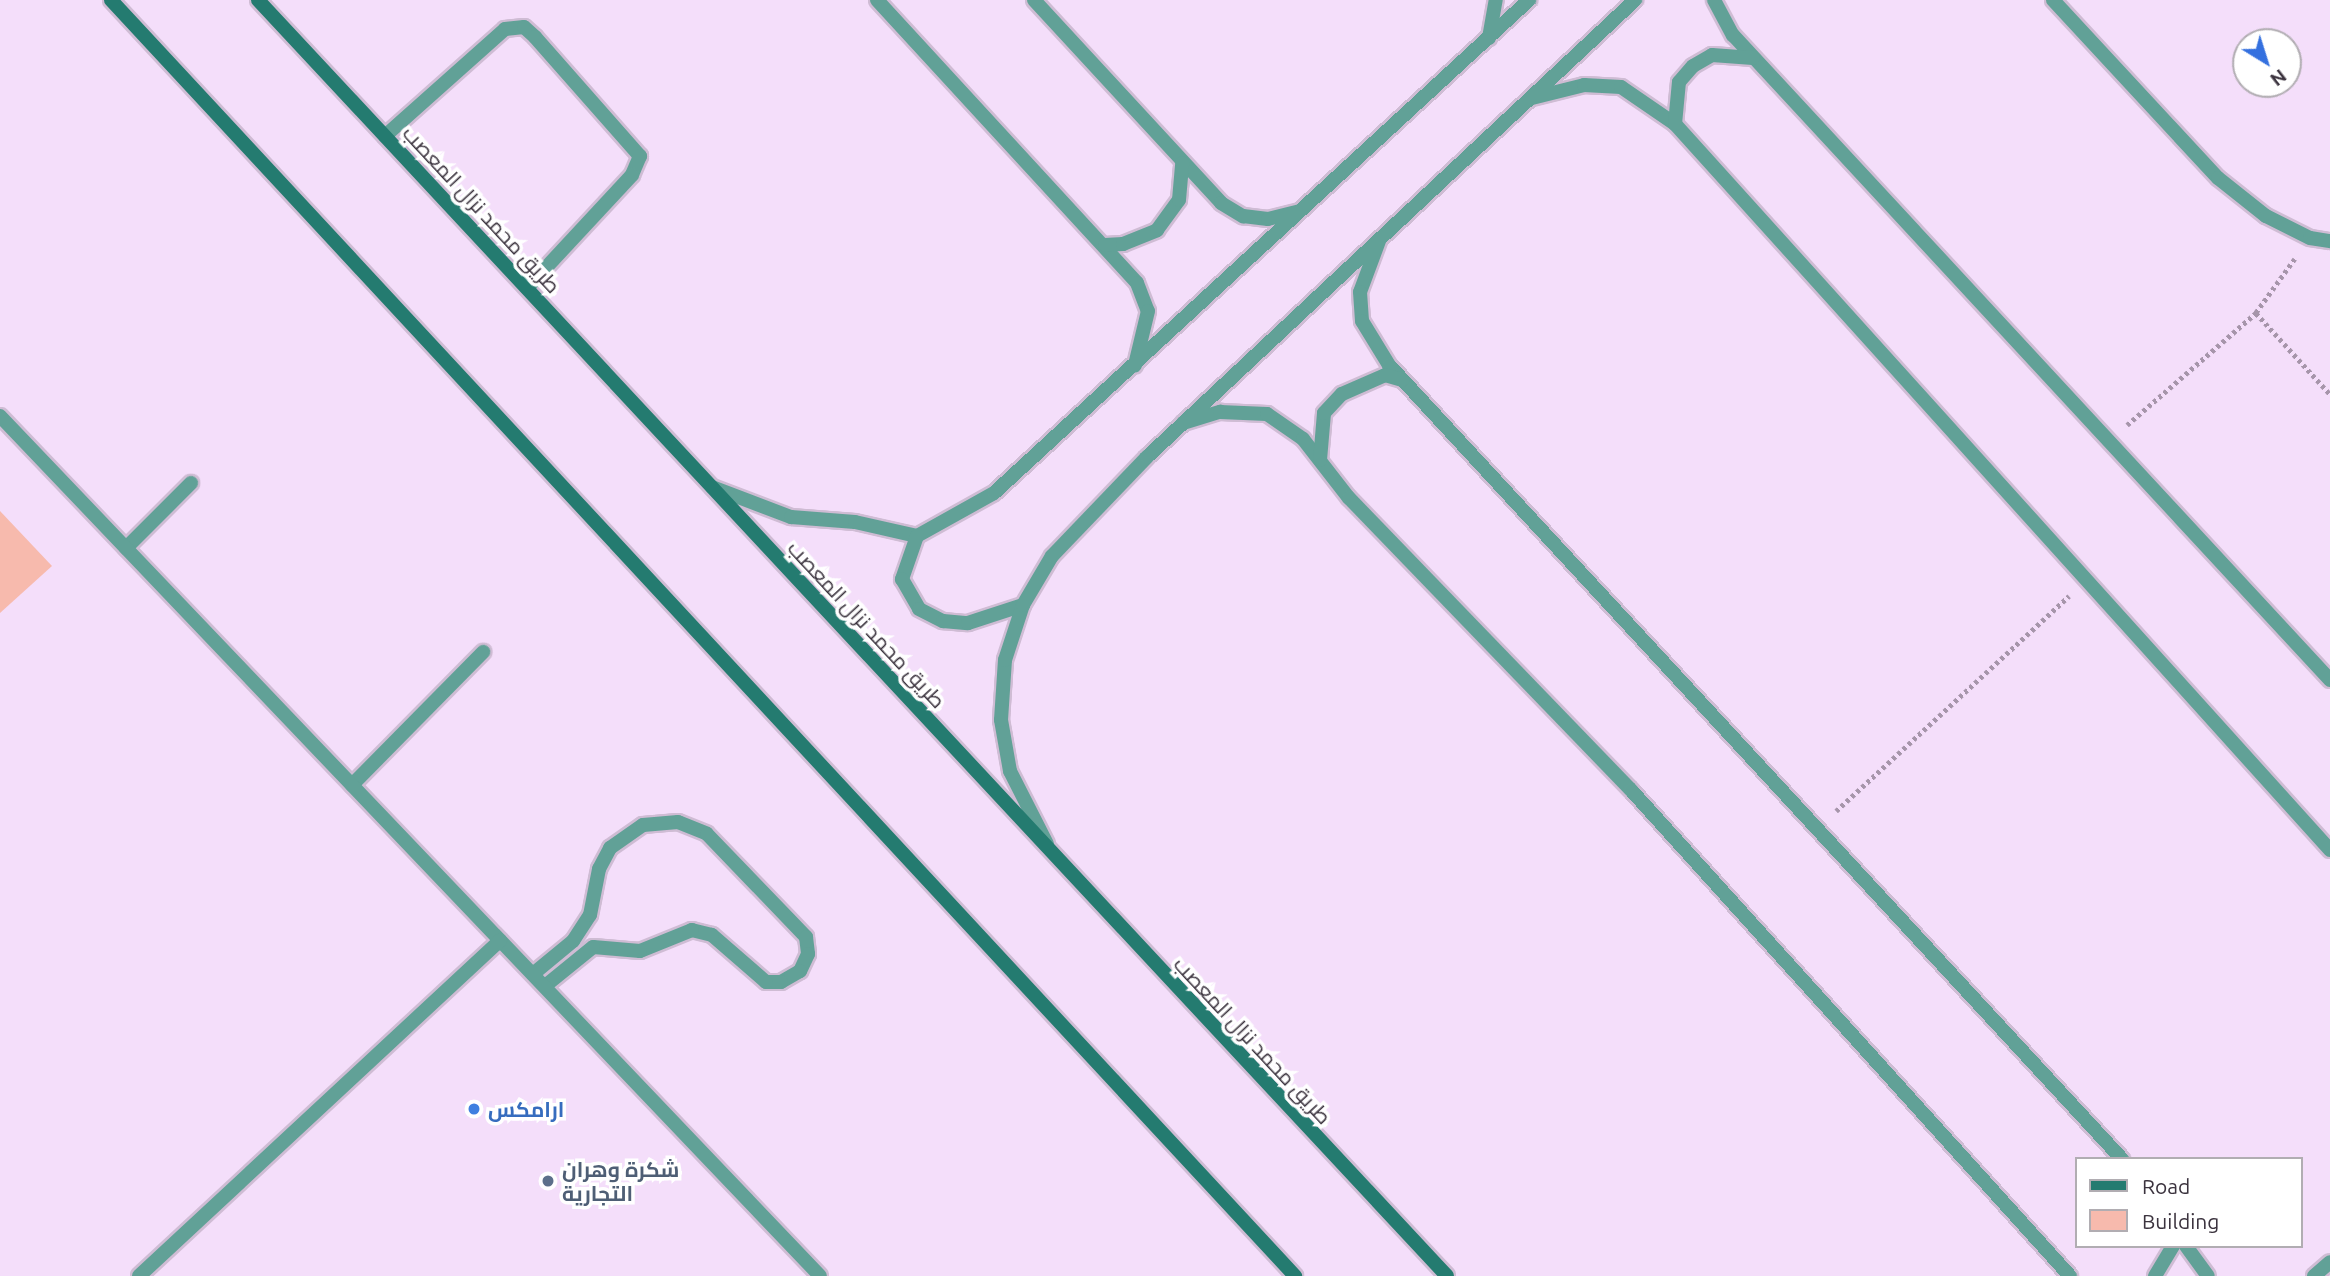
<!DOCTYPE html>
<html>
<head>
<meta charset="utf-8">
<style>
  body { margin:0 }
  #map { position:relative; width:2330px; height:1276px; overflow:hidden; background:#f4defa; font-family:Ubuntu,Cairo,sans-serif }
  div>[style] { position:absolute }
  .building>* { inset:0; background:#f7baad }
  .path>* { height:4.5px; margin-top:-2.25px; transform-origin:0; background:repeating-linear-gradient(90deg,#a695aa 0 3.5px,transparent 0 7px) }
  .roads { filter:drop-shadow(2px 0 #cfbcd4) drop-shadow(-2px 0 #cfbcd4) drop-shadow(0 2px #cfbcd4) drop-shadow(0 -2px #cfbcd4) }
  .lane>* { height:14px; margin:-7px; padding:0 7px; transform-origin:7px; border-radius:7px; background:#61a197 }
  .street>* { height:14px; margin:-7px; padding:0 7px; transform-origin:7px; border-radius:7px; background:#61a197 }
  .secondary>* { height:14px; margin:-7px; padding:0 7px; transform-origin:7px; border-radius:7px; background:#247b70 }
  .dots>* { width:19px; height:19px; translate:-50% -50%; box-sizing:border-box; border:4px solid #fff; border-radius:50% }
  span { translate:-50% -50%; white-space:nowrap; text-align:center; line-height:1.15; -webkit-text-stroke:7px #fff; paint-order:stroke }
  .street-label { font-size:21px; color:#3b333e }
  .shop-label { font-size:21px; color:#366cbe; font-weight:700 }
  .left { translate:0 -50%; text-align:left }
  .service-label { font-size:21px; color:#4e5e75; font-weight:700 }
  .legend { position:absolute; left:2075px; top:1157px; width:228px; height:91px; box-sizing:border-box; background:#fff; border:2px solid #b1adb2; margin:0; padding:9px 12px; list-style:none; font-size:21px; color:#3b333e }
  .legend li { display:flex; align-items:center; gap:14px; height:35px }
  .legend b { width:35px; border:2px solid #b1adb2 }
  .north { position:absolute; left:2232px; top:28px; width:70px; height:70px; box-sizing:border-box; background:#fff; border:2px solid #b1adb2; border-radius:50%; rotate:142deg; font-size:19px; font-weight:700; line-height:28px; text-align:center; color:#3b333e }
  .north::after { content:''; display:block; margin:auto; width:24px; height:32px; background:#3470df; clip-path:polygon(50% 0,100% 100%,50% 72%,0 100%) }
</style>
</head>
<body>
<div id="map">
  <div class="building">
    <i style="clip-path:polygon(0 511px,52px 566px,0 613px)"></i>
  </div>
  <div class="path">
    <i style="left:2295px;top:259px;width:67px;rotate:125.8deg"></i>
    <i style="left:2256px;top:313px;width:110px;rotate:47.6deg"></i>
    <i style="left:2127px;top:425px;width:171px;rotate:-41deg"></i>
    <i style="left:1836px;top:811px;width:317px;rotate:-42.7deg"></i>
  </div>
  <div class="roads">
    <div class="lane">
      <i style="left:877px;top:0;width:384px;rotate:47.4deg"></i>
      <i style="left:1137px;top:283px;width:30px;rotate:69deg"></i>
      <i style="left:1148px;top:311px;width:56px;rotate:103.5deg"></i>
      <i style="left:1034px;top:0;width:276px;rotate:47.3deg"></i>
      <i style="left:1221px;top:203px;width:26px;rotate:31deg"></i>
      <i style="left:1243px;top:216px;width:25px;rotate:7deg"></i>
      <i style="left:1268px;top:219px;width:32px;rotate:-14deg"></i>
      <i style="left:1489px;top:38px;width:39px;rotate:-80deg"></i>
      <i style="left:385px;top:136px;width:161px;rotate:-41.7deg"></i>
      <i style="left:505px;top:29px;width:19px;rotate:-6deg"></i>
      <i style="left:524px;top:27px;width:15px;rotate:42deg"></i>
      <i style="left:535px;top:37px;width:159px;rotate:48.6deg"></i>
      <i style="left:640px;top:156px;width:21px;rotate:113deg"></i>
      <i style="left:632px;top:175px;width:154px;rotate:132.9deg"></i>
      <i style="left:1379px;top:241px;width:54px;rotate:110.4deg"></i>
      <i style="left:1360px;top:292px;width:29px;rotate:86deg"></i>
      <i style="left:1362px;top:321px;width:52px;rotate:58.5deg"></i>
      <i style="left:1389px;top:365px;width:1081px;rotate:47.29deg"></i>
      <i style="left:1105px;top:245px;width:18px;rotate:-3deg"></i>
      <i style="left:1123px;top:244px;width:37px;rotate:-22deg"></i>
      <i style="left:1157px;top:230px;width:37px;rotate:-54deg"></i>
      <i style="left:1179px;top:200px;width:37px;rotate:-85deg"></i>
      <i style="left:1183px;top:423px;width:39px;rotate:-17deg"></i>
      <i style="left:1220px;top:412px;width:47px;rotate:2.4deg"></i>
      <i style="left:1267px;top:414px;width:44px;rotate:34.8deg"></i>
      <i style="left:1303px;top:439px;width:75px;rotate:52.1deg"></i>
      <i style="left:1349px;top:498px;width:406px;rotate:46deg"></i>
      <i style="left:1631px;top:790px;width:655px;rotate:47.91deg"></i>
      <i style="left:1320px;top:460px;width:47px;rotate:-85.1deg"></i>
      <i style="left:1324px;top:413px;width:26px;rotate:-47deg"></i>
      <i style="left:1342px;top:394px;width:47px;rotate:-23.8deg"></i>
      <i style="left:1385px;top:375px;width:18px;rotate:16deg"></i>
      <i style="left:126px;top:548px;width:92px;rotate:-45deg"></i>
      <i style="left:352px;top:785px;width:187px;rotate:-45.4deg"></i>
      <i style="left:533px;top:974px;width:52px;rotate:-39.5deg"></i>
      <i style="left:573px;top:941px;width:31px;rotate:-57deg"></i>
      <i style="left:590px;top:915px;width:47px;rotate:-78.9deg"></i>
      <i style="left:599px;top:869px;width:24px;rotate:-62deg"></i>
      <i style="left:610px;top:848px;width:40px;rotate:-34.9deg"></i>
      <i style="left:643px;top:825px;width:35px;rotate:-5deg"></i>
      <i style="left:678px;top:822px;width:31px;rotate:22deg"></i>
      <i style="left:707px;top:834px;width:143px;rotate:46.1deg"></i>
      <i style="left:806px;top:937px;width:17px;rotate:83deg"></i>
      <i style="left:808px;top:954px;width:19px;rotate:115deg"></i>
      <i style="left:800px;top:971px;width:22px;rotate:150deg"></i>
      <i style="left:781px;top:982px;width:15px;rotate:180deg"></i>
      <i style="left:766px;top:982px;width:72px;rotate:-139deg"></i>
      <i style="left:712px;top:935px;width:21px;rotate:-166deg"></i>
      <i style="left:692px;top:930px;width:56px;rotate:158deg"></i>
      <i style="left:640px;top:951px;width:47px;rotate:-175.1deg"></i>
      <i style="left:593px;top:947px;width:62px;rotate:140.9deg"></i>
      <i style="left:2186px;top:1246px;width:37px;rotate:54deg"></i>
      <i style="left:2155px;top:1276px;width:35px;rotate:-59deg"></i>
    </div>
    <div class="street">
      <i style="left:1714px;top:0;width:40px;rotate:62deg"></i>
      <i style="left:1733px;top:35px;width:879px;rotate:47.21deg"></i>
      <i style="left:2053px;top:0;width:243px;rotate:47.2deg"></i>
      <i style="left:2218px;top:178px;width:61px;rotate:38.4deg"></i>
      <i style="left:2266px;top:216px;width:49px;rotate:26.6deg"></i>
      <i style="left:2310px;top:238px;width:20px;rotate:9deg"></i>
      <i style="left:1532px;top:98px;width:54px;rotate:-14deg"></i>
      <i style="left:1584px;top:85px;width:37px;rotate:3deg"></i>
      <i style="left:1621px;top:87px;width:65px;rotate:34.4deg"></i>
      <i style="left:1675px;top:124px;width:978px;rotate:47.94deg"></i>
      <i style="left:1675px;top:124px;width:42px;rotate:-84.6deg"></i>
      <i style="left:1679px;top:82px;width:21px;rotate:-49deg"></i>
      <i style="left:1693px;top:66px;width:22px;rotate:-30deg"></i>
      <i style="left:1712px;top:55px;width:41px;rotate:4.2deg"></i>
      <i style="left:0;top:416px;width:1188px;rotate:46.36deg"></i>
      <i style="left:712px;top:487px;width:85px;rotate:20.8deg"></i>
      <i style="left:791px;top:517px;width:64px;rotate:4.5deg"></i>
      <i style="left:855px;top:522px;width:64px;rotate:12.7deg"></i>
      <i style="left:917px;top:536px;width:88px;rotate:-29.2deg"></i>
      <i style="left:994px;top:493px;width:728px;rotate:-42.66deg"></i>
      <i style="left:917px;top:536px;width:46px;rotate:109.2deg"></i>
      <i style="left:902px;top:579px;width:34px;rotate:60deg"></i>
      <i style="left:919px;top:609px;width:27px;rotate:27deg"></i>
      <i style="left:943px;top:621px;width:25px;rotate:5deg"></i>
      <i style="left:968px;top:623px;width:58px;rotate:-18.1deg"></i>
      <i style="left:1047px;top:844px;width:82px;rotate:-116.9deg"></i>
      <i style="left:1010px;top:771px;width:52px;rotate:-100deg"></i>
      <i style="left:1001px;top:720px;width:60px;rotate:-86.2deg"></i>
      <i style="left:1005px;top:660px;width:58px;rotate:-71.9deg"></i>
      <i style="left:1023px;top:605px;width:57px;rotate:-59.4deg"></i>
      <i style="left:1052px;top:556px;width:137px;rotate:-46.2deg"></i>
      <i style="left:1147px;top:457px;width:669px;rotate:-43.12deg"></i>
      <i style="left:139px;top:1276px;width:493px;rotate:-42.9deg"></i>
      <i style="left:2314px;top:1276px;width:21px;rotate:-41deg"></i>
    </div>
    <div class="secondary">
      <i style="left:111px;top:0;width:1741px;rotate:47.14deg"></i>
      <i style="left:258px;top:0;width:1744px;rotate:47.02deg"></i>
    </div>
  </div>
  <div class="dots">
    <i style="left:474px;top:1109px;background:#3f7fe0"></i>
    <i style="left:548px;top:1181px;background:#5c6f8a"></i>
  </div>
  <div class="street-label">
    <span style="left:482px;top:209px;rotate:47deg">طريق محمد نزال المعصب</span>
    <span style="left:867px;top:624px;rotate:47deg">طريق محمد نزال المعصب</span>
    <span style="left:1253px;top:1040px;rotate:47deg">طريق محمد نزال المعصب</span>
  </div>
  <div class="shop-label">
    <span class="left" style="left:488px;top:1109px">ارامكس</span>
  </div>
  <div class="service-label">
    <span class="left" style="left:562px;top:1181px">شكرة وهران<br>التجارية</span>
  </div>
  <ul class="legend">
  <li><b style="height:9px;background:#247b70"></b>Road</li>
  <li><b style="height:19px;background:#f7baad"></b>Building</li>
  </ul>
  <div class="north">N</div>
</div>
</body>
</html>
